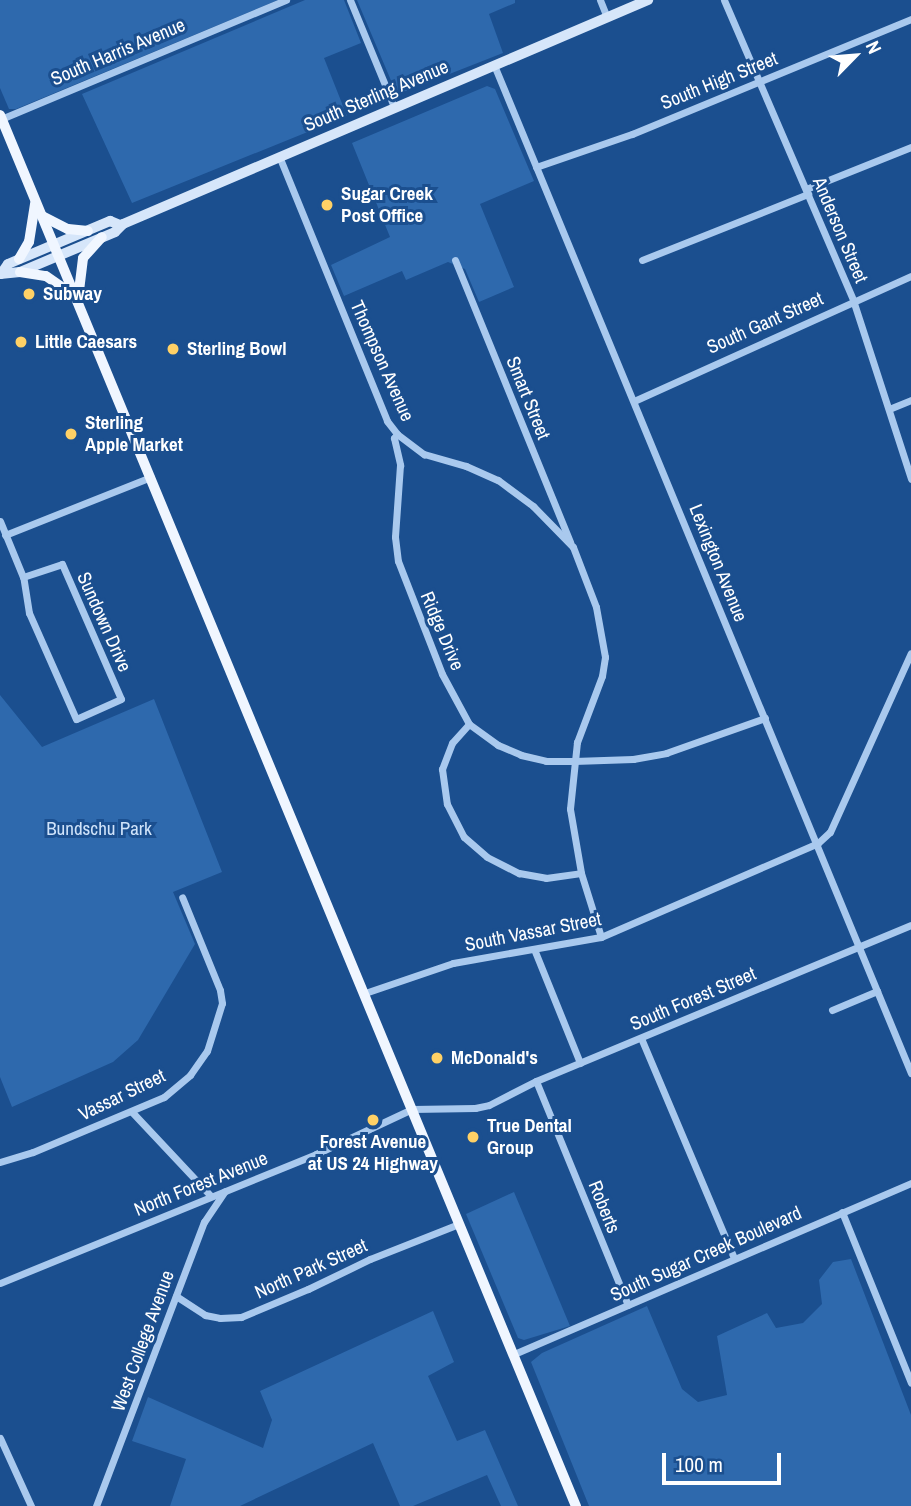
<!DOCTYPE html>
<html>
<head>
<meta charset="utf-8">
<style>
  body { margin:0 }
  #map { position:relative; width:911px; height:1506px; overflow:hidden; background:#1b4f8f; font-family:"Archivo Narrow",sans-serif }
  div>[style] { position:absolute }
  .green>* { inset:0; background:#2e69ad }
  .minor>* { height:7px; margin:-3.5px; padding:0 3.5px; transform-origin:3.5px; border-radius:3.5px; background:#a9c9ee }
  .secondary>* { height:10px; margin:-5px; padding:0 5px; transform-origin:5px; border-radius:5px; background:#d6e6fa }
  .primary>* { height:10px; margin:-5px; padding:0 5px; transform-origin:5px; border-radius:5px; background:#f0f6ff }
  .dots>* { width:19px; height:19px; translate:-50% -50%; box-sizing:border-box; border:4px solid #1b4f8f; border-radius:50% }
  span { translate:-50% -50%; white-space:nowrap; text-align:center; line-height:1.15; -webkit-text-stroke:6px #1b4f8f; paint-order:stroke }
  .street-label { font-size:19px; color:#fff }
  .poi-label { font-size:19px; color:#fff; font-weight:700 }
  .left { translate:0 -50%; text-align:left }
  .park-label { font-size:19px; color:#cfe3fa }
  .north { position:absolute; left:820px; top:21px; width:70px; height:70px; -webkit-text-stroke:5px #1b4f8f; paint-order:stroke; rotate:65deg; font-size:19px; font-weight:700; line-height:28px; text-align:center; color:#fff }
  .north::after { content:''; display:block; margin:auto; width:24px; height:32px; background:#fff; clip-path:polygon(50% 0,100% 100%,50% 72%,0 100%) }
  .scale { position:absolute; left:662px; top:1453px; width:119px; height:32px; box-sizing:border-box; border:4px solid #fff; border-top:0; padding-left:9px; font-size:21px; line-height:24px; white-space:nowrap; color:#fff; -webkit-text-stroke:5px #1b4f8f; paint-order:stroke }
</style>
</head>
<body>
<div id="map">
  <div class="green">
    <i style="clip-path:polygon(0 0,278px 0,16px 109px,9px 109px,0 88px)"></i>
    <i style="clip-path:polygon(305px 0,344px 0,361px 43px,324px 58px,347px 116px,132px 203px,82px 94px)"></i>
    <i style="clip-path:polygon(357px 0,515px 0,515px 3px,489px 14px,503px 53px,401px 93px,395px 90px)"></i>
    <i style="clip-path:polygon(487px 86px,495px 89px,534px 181px,480px 204px,514px 287px,479px 302px,465px 269px,448px 262px,406px 280px,402px 271px,344px 296px,331px 265px,390px 237px,352px 143px)"></i>
    <i style="clip-path:polygon(0 695px,42px 747px,154px 699px,222px 872px,173px 892px,195px 944px,138px 1040px,113px 1062px,12px 1107px,0 1077px)"></i>
    <i style="clip-path:polygon(514px 1192px,570px 1326px,524px 1340px,518px 1338px,466px 1214px)"></i>
    <i style="clip-path:polygon(851px 1259px,911px 1415px,911px 1506px,589px 1506px,531px 1362px,542px 1353px,647px 1306px,682px 1389px,698px 1402px,727px 1395px,717px 1336px,767px 1313px,776px 1328px,803px 1323px,822px 1304px,819px 1280px,833px 1262px)"></i>
    <i style="clip-path:polygon(433px 1311px,454px 1362px,428px 1376px,457px 1441px,485px 1430px,518px 1506px,501px 1506px,487px 1475px,413px 1506px,400px 1506px,373px 1443px,240px 1506px,170px 1506px,186px 1459px,132px 1441px,148px 1397px,263px 1448px,272px 1420px,260px 1391px)"></i>
  </div>
  <div class="minor">
    <i style="left:350px;top:0;width:116px;rotate:67.6deg"></i>
    <i style="left:600px;top:0;width:18px;rotate:68deg"></i>
    <i style="left:724px;top:0;width:327px;rotate:66.7deg"></i>
    <i style="left:853px;top:300px;width:188px;rotate:72deg"></i>
    <i style="left:494px;top:65px;width:1091px;rotate:67.53deg"></i>
    <i style="left:1px;top:119px;width:309px;rotate:-22.7deg"></i>
    <i style="left:279px;top:156px;width:286px;rotate:67.8deg"></i>
    <i style="left:387px;top:421px;width:16px;rotate:52deg"></i>
    <i style="left:397px;top:434px;width:34px;rotate:37deg"></i>
    <i style="left:424px;top:454px;width:44px;rotate:15.9deg"></i>
    <i style="left:466px;top:466px;width:35px;rotate:24deg"></i>
    <i style="left:498px;top:480px;width:44px;rotate:36.6deg"></i>
    <i style="left:533px;top:506px;width:57px;rotate:45.7deg"></i>
    <i style="left:573px;top:547px;width:64px;rotate:69deg"></i>
    <i style="left:596px;top:607px;width:51px;rotate:79.8deg"></i>
    <i style="left:605px;top:657px;width:19px;rotate:99deg"></i>
    <i style="left:602px;top:676px;width:71px;rotate:110.7deg"></i>
    <i style="left:577px;top:742px;width:67px;rotate:96deg"></i>
    <i style="left:570px;top:809px;width:65px;rotate:80.2deg"></i>
    <i style="left:581px;top:873px;width:67px;rotate:72.6deg"></i>
    <i style="left:536px;top:167px;width:102px;rotate:-19deg"></i>
    <i style="left:632px;top:134px;width:302px;rotate:-22.4deg"></i>
    <i style="left:806px;top:189px;width:113px;rotate:-21.8deg"></i>
    <i style="left:455px;top:260px;width:305px;rotate:67.8deg"></i>
    <i style="left:642px;top:260px;width:179px;rotate:-21.7deg"></i>
    <i style="left:634px;top:401px;width:304px;rotate:-24.3deg"></i>
    <i style="left:889px;top:409px;width:24px;rotate:-22deg"></i>
    <i style="left:397px;top:434px;width:5px;rotate:127deg"></i>
    <i style="left:394px;top:438px;width:28px;rotate:77deg"></i>
    <i style="left:400px;top:465px;width:72px;rotate:94deg"></i>
    <i style="left:395px;top:537px;width:24px;rotate:83deg"></i>
    <i style="left:398px;top:561px;width:121px;rotate:68.7deg"></i>
    <i style="left:442px;top:674px;width:57px;rotate:61.6deg"></i>
    <i style="left:469px;top:724px;width:36px;rotate:36deg"></i>
    <i style="left:498px;top:745px;width:25px;rotate:23deg"></i>
    <i style="left:521px;top:755px;width:26px;rotate:13deg"></i>
    <i style="left:546px;top:761px;width:28px"></i>
    <i style="left:574px;top:761px;width:59px;rotate:-1.9deg"></i>
    <i style="left:633px;top:759px;width:34px;rotate:-10deg"></i>
    <i style="left:666px;top:753px;width:105px;rotate:-19.5deg"></i>
    <i style="left:0;top:521px;width:61px;rotate:67.7deg"></i>
    <i style="left:5px;top:535px;width:157px;rotate:-21.7deg"></i>
    <i style="left:62px;top:564px;width:147px;rotate:66.4deg"></i>
    <i style="left:121px;top:699px;width:49px;rotate:156deg"></i>
    <i style="left:76px;top:719px;width:116px;rotate:-113.9deg"></i>
    <i style="left:29px;top:613px;width:36px;rotate:-99deg"></i>
    <i style="left:23px;top:577px;width:41px;rotate:-18.4deg"></i>
    <i style="left:469px;top:724px;width:25px;rotate:132deg"></i>
    <i style="left:452px;top:743px;width:28px;rotate:111deg"></i>
    <i style="left:442px;top:769px;width:35px;rotate:82deg"></i>
    <i style="left:447px;top:804px;width:37px;rotate:63deg"></i>
    <i style="left:464px;top:837px;width:30px;rotate:41deg"></i>
    <i style="left:487px;top:857px;width:36px;rotate:27deg"></i>
    <i style="left:519px;top:873px;width:27px;rotate:10deg"></i>
    <i style="left:546px;top:878px;width:35px;rotate:-8deg"></i>
    <i style="left:534px;top:949px;width:123px;rotate:68deg"></i>
    <i style="left:365px;top:993px;width:93px;rotate:-18.8deg"></i>
    <i style="left:453px;top:963px;width:150px;rotate:-10deg"></i>
    <i style="left:601px;top:937px;width:236px;rotate:-23.4deg"></i>
    <i style="left:818px;top:843px;width:16px;rotate:-43deg"></i>
    <i style="left:830px;top:832px;width:196px;rotate:-65.7deg"></i>
    <i style="left:832px;top:1010px;width:49px;rotate:-22.9deg"></i>
    <i style="left:641px;top:1038px;width:239px;rotate:67.1deg"></i>
    <i style="left:536px;top:1081px;width:242px;rotate:67.7deg"></i>
    <i style="left:132px;top:1112px;width:115px;rotate:46.8deg"></i>
    <i style="left:0;top:1162px;width:34px;rotate:-17deg"></i>
    <i style="left:33px;top:1152px;width:142px;rotate:-22.8deg"></i>
    <i style="left:164px;top:1097px;width:34px;rotate:-40deg"></i>
    <i style="left:190px;top:1075px;width:29px;rotate:-55deg"></i>
    <i style="left:207px;top:1051px;width:50px;rotate:-72.6deg"></i>
    <i style="left:222px;top:1003px;width:13px;rotate:-99deg"></i>
    <i style="left:220px;top:990px;width:100px;rotate:-112.2deg"></i>
    <i style="left:842px;top:1212px;width:184px;rotate:68deg"></i>
    <i style="left:0;top:1283px;width:341px;rotate:-22.2deg"></i>
    <i style="left:316px;top:1154px;width:106px;rotate:-25.1deg"></i>
    <i style="left:412px;top:1109px;width:63px;rotate:-0.9deg"></i>
    <i style="left:475px;top:1108px;width:14px;rotate:-12deg"></i>
    <i style="left:489px;top:1105px;width:53px;rotate:-27.1deg"></i>
    <i style="left:536px;top:1081px;width:406px;rotate:-22.6deg"></i>
    <i style="left:176px;top:1296px;width:35px;rotate:33deg"></i>
    <i style="left:205px;top:1315px;width:15px;rotate:11deg"></i>
    <i style="left:220px;top:1318px;width:21px;rotate:-3deg"></i>
    <i style="left:241px;top:1317px;width:73px;rotate:-22.7deg"></i>
    <i style="left:308px;top:1289px;width:69px;rotate:-25.8deg"></i>
    <i style="left:370px;top:1259px;width:96px;rotate:-21.5deg"></i>
    <i style="left:514px;top:1354px;width:432px;rotate:-23.3deg"></i>
    <i style="left:0;top:1438px;width:75px;rotate:65.5deg"></i>
    <i style="left:96px;top:1506px;width:304px;rotate:-69.2deg"></i>
    <i style="left:204px;top:1222px;width:37px;rotate:-56deg"></i>
  </div>
  <div class="secondary">
    <i style="left:0;top:274px;width:20px;rotate:-6deg"></i>
    <i style="left:20px;top:272px;width:103px;rotate:-22.8deg"></i>
    <i style="left:115px;top:232px;width:11px;rotate:-45deg"></i>
    <i style="left:123px;top:224px;width:571px;rotate:-23.11deg"></i>
    <i style="left:1px;top:274px;width:12px;rotate:-55deg"></i>
    <i style="left:8px;top:264px;width:111px;rotate:-22.9deg"></i>
    <i style="left:110px;top:221px;width:11px;rotate:22deg"></i>
  </div>
  <div class="primary">
    <i style="left:0;top:115px;width:1506px;rotate:67.51deg"></i>
    <i style="left:42px;top:216px;width:29px;rotate:27deg"></i>
    <i style="left:68px;top:229px;width:20px;rotate:6deg"></i>
    <i style="left:19px;top:259px;width:20px;rotate:-60deg"></i>
    <i style="left:29px;top:242px;width:39px;rotate:-81deg"></i>
    <i style="left:20px;top:272px;width:26px;rotate:9deg"></i>
    <i style="left:46px;top:276px;width:33px;rotate:35deg"></i>
    <i style="left:78px;top:299px;width:41px;rotate:-83deg"></i>
    <i style="left:83px;top:258px;width:28px;rotate:-48deg"></i>
  </div>
  <div class="dots">
    <i style="left:327px;top:205px;background:#ffd166"></i>
    <i style="left:29px;top:294px;background:#ffd166"></i>
    <i style="left:21px;top:342px;background:#ffd166"></i>
    <i style="left:173px;top:349px;background:#ffd166"></i>
    <i style="left:71px;top:434px;background:#ffd166"></i>
    <i style="left:437px;top:1058px;background:#ffd166"></i>
    <i style="left:373px;top:1120px;background:#ffd166"></i>
    <i style="left:473px;top:1137px;background:#ffd166"></i>
  </div>
  <div class="street-label">
    <span style="left:118px;top:52px;rotate:-23deg">South Harris Avenue</span>
    <span style="left:719px;top:81px;rotate:-22deg">South High Street</span>
    <span style="left:376px;top:96px;rotate:-23deg">South Sterling Avenue</span>
    <span style="left:840px;top:230px;rotate:67deg">Anderson Street</span>
    <span style="left:765px;top:323px;rotate:-24deg">South Gant Street</span>
    <span style="left:382px;top:361px;rotate:66deg">Thompson Avenue</span>
    <span style="left:528px;top:398px;rotate:68deg">Smart Street</span>
    <span style="left:718px;top:563px;rotate:68deg">Lexington Avenue</span>
    <span style="left:104px;top:622px;rotate:66deg">Sundown Drive</span>
    <span style="left:442px;top:631px;rotate:67deg">Ridge Drive</span>
    <span style="left:533px;top:932px;rotate:-11deg">South Vassar Street</span>
    <span style="left:693px;top:999px;rotate:-23deg">South Forest Street</span>
    <span style="left:122px;top:1095px;rotate:-26deg">Vassar Street</span>
    <span style="left:201px;top:1184px;rotate:-22deg">North Forest Avenue</span>
    <span style="left:604px;top:1207px;rotate:68deg">Roberts</span>
    <span style="left:706px;top:1254px;rotate:-24deg">South Sugar Creek Boulevard</span>
    <span style="left:311px;top:1269px;rotate:-24deg">North Park Street</span>
    <span style="left:143px;top:1341px;rotate:-70deg">West College Avenue</span>
  </div>
  <div class="poi-label">
    <span class="left" style="left:341px;top:205px">Sugar Creek<br>Post Office</span>
    <span class="left" style="left:43px;top:294px">Subway</span>
    <span class="left" style="left:35px;top:342px">Little Caesars</span>
    <span class="left" style="left:187px;top:349px">Sterling Bowl</span>
    <span class="left" style="left:85px;top:434px">Sterling<br>Apple Market</span>
    <span class="left" style="left:451px;top:1058px">McDonald's</span>
    <span class="left" style="left:487px;top:1137px">True Dental<br>Group</span>
    <span style="left:373px;top:1153px">Forest Avenue<br>at US 24 Highway</span>
  </div>
  <div class="park-label">
    <span style="left:99px;top:829px">Bundschu Park</span>
  </div>
  <div class="north">N</div>
  <div class="scale">100 m</div>
</div>
</body>
</html>
